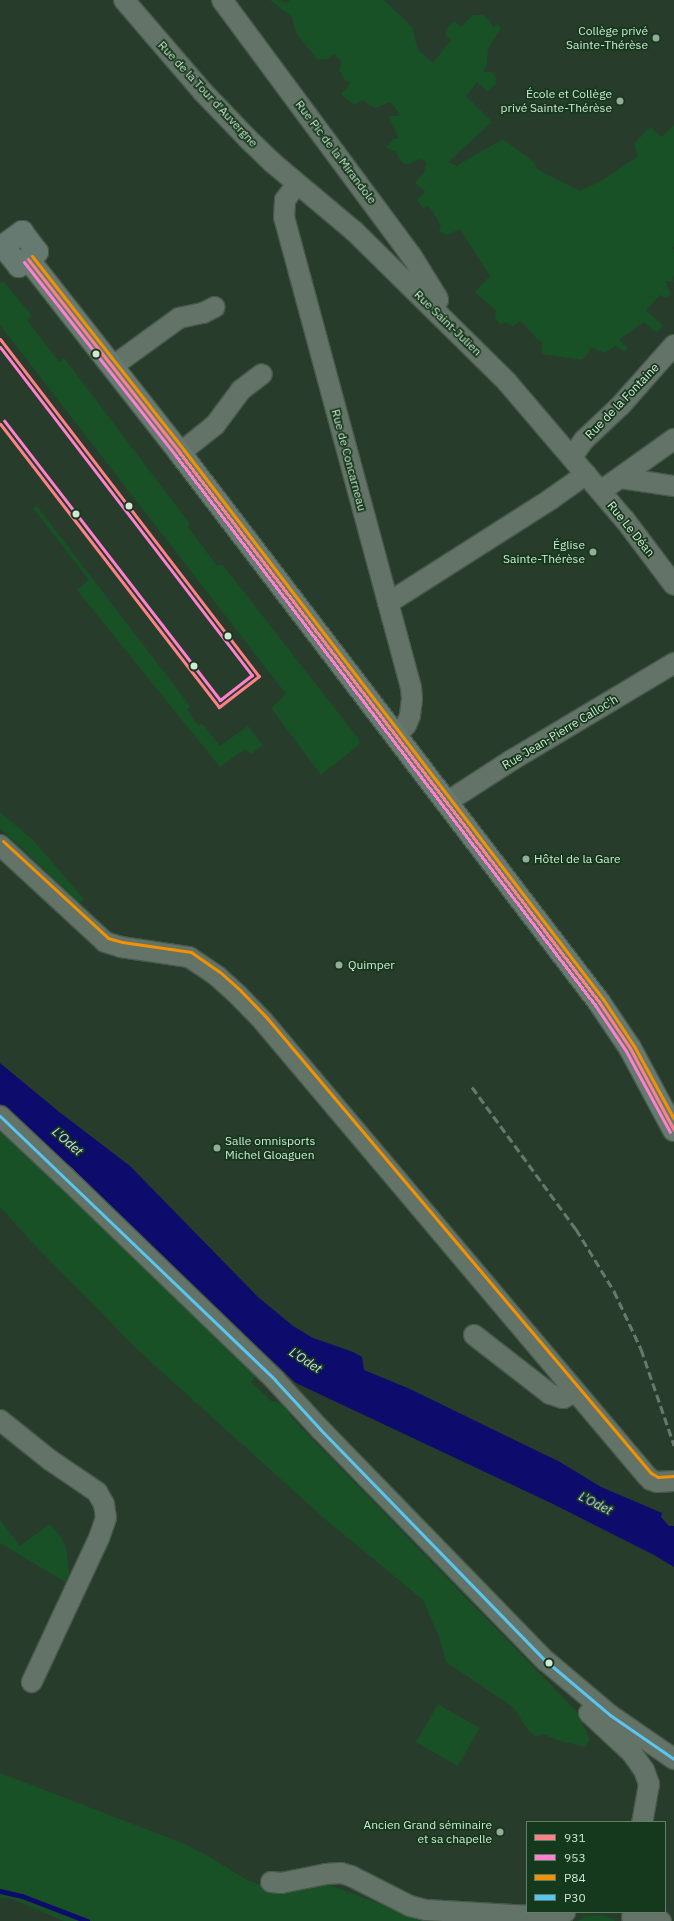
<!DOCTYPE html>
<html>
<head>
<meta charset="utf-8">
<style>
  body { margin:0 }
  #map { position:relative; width:674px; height:1921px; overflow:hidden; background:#283c2c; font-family:"IBM Plex Sans",sans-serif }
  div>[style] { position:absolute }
  .green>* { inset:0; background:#185126; transform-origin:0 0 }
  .water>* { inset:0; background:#0d0b6c }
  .stream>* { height:5px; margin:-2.5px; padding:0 2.5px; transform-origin:2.5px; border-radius:2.5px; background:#0d0b6c }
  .roads { filter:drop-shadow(1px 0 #47594b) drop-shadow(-1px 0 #47594b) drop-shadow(0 1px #47594b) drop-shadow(0 -1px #47594b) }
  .minor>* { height:20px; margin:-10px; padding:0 10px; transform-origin:10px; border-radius:10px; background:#647367 }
  .major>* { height:22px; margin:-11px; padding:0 11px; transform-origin:11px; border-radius:11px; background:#677a71 }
  .rail>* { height:3px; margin-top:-1.5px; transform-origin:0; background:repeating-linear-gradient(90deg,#69786c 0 8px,transparent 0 12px) }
  .bus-1>* { height:3px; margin:-1.5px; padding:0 1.5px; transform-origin:1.5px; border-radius:1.5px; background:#ff8088 }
  .bus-2>* { height:3px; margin:-1.5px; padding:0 1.5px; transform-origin:1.5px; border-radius:1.5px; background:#ff80cd }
  .bus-3>* { height:3px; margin:-1.5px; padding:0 1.5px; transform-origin:1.5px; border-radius:1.5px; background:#f39200 }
  .bus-4>* { height:3px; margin:-1.5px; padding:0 1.5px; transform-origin:1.5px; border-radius:1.5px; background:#59c6f2 }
  .dots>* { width:11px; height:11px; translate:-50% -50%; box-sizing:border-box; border:2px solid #15391c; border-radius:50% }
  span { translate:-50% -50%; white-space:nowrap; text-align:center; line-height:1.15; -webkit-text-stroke:3.5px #15391c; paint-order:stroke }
  .poi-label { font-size:12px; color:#d3e7d5 }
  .right { translate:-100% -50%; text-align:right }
  .left { translate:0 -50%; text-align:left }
  .street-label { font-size:12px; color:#d3e7d5 }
  .water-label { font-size:13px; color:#d1dcf7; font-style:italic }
  .legend { position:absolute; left:526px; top:1821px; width:140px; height:92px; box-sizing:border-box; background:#15391c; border:1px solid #617f66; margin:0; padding:5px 7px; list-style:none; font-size:12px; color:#d3e7d5 }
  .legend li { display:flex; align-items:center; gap:8px; height:20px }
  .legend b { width:20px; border:1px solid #617f66 }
</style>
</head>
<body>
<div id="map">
  <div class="green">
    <i style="clip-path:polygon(270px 0,279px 0,286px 3px,290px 0,384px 0,413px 28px,414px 37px,419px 51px,433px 63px,451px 40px,445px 34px,449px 26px,454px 21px,461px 27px,473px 15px,482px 15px,489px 20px,493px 27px,498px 24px,501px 28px,488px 49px,487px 64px,483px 72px,492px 72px,496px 78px,496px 84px,487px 91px,477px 82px,466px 96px,492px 122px,448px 162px,456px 166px,503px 139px,534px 162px,538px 170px,580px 191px,603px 180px,638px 156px,634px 144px,650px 127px,662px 137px,674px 125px,674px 246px,672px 248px,674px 250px,674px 276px,672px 277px,674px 282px,665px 281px,671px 294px,666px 298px,660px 295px,646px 310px,663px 326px,657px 332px,654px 331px,644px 322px,620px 339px,620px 341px,628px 348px,625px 351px,615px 346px,604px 353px,590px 347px,588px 353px,582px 360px,542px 354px,542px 342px,537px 339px,521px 321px,513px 326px,505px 322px,501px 325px,495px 319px,496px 311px,475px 292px,490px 276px,460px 229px,447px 235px,439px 231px,441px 225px,431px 209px,428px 206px,423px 208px,417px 200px,425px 191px,415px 183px,424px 173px,426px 162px,421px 159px,408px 164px,403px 164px,395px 151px,386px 148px,393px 139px,399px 138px,388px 116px,400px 116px,398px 111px,390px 102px,375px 108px,363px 100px,354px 105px,341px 94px,351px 83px,345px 80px,339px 70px,342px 62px,334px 54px,327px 59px,318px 60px,296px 33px,292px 17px)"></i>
    <i style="clip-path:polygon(4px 282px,32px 316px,27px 320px,59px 362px,64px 358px,190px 524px,188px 527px,217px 566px,222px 564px,358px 738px,360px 744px,321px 775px,271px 708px,286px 694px,0 325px,0 283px)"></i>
    <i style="clip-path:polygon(37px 506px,190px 706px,187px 709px,198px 726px,202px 723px,220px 746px,248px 726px,263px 745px,251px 754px,245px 749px,220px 767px,77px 590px,89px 580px,33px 508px)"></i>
    <i style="clip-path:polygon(0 812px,34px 841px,84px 899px,80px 903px,0 828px)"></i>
    <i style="clip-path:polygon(0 1130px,37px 1161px,256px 1375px,251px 1382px,271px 1401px,284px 1403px,291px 1417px,577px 1712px,590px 1740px,585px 1747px,557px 1740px,543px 1734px,536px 1737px,528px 1730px,513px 1707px,446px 1662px,439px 1637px,423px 1600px,325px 1519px,182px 1390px,137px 1349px,30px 1240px,0 1207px)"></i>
    <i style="clip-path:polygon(0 1520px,20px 1546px,50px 1524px,61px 1537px,66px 1547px,70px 1582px,65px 1582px,0 1543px)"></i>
    <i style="left:438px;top:1704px;width:48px;height:44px;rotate:30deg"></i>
    <i style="clip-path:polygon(0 1773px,182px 1843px,206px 1855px,247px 1880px,276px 1890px,327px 1884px,424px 1921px,64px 1921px,12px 1899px,0 1898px)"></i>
    <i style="clip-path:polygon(586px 1916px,605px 1916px,616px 1921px,578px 1921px)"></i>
  </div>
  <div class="water">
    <i style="clip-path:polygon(0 1063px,58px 1111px,130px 1166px,258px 1297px,293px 1326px,313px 1338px,353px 1352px,362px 1357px,364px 1370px,410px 1389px,560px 1462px,601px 1487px,662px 1513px,661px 1517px,669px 1526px,674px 1526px,674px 1567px,654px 1555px,553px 1504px,296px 1383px,0 1104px)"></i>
  </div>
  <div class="stream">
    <i style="left:0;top:1891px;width:23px;rotate:13deg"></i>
    <i style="left:22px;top:1896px;width:70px;rotate:21deg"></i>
  </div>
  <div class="roads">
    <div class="minor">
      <i style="left:124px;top:0;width:120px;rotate:49.4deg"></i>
      <i style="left:202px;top:91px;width:65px;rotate:46.2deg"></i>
      <i style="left:247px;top:138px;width:36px;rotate:44deg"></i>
      <i style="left:273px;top:163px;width:106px;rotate:40deg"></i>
      <i style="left:354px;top:231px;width:215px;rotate:44.6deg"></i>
      <i style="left:507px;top:382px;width:182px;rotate:49.5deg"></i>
      <i style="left:625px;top:520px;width:81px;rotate:53deg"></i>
      <i style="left:222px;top:0;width:317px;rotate:53.5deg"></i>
      <i style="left:411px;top:255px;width:49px;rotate:58.2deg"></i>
      <i style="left:437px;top:297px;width:3px;rotate:72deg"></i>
      <i style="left:438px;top:300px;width:9px;rotate:122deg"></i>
      <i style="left:297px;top:184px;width:20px;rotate:127deg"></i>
      <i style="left:285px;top:200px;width:17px;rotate:93deg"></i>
      <i style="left:284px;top:217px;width:487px;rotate:74.9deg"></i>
      <i style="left:411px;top:687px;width:12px;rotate:85deg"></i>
      <i style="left:412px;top:699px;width:17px;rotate:97deg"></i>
      <i style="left:410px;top:716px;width:10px;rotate:114deg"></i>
      <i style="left:406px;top:725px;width:15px;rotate:132deg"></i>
      <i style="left:113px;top:366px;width:82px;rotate:-36deg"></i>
      <i style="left:179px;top:318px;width:25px;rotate:-12deg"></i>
      <i style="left:203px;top:313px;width:13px;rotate:-27deg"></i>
      <i style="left:180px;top:453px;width:45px;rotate:-38.7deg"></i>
      <i style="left:215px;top:425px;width:44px;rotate:-53.4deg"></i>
      <i style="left:241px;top:390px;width:26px;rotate:-37deg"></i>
      <i style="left:572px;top:457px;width:21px;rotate:-55deg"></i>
      <i style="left:584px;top:440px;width:51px;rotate:-43.4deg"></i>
      <i style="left:621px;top:405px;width:80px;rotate:-48.5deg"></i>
      <i style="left:621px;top:478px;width:54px;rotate:8.6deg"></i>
      <i style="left:601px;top:491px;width:90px;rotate:-35.5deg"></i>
      <i style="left:388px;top:603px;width:193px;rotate:-32.5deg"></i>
      <i style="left:551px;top:499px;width:43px;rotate:-35.5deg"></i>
      <i style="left:447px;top:802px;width:77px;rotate:-32.9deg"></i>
      <i style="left:512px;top:760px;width:189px;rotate:-30.9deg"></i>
      <i style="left:0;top:845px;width:143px;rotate:42.7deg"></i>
      <i style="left:105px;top:942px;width:17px;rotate:17deg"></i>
      <i style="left:121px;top:947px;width:69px;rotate:8.4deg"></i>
      <i style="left:189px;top:957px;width:34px;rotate:34deg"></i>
      <i style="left:217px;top:976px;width:28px;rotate:42deg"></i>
      <i style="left:238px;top:995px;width:36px;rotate:46deg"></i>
      <i style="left:263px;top:1021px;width:595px;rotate:49.84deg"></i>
      <i style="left:647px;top:1476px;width:6px;rotate:45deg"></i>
      <i style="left:651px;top:1480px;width:6px;rotate:18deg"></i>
      <i style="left:657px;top:1482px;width:17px;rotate:-3deg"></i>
      <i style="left:0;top:1116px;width:88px;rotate:43.2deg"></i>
      <i style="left:64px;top:1176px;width:293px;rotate:44deg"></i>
      <i style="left:275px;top:1380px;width:67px;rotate:47.4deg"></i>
      <i style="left:320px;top:1429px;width:324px;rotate:45.8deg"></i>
      <i style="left:546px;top:1661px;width:84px;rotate:40.2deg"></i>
      <i style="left:610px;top:1715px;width:78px;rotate:34.5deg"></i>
      <i style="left:474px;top:1335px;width:96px;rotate:37.8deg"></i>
      <i style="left:550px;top:1394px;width:14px;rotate:17deg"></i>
      <i style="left:563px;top:1398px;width:14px;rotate:-25deg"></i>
      <i style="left:0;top:1420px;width:64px;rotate:38.7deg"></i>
      <i style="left:50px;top:1460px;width:57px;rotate:34.2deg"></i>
      <i style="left:97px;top:1492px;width:14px;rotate:60deg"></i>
      <i style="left:104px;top:1504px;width:14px;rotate:82deg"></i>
      <i style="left:106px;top:1518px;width:21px;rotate:109deg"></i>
      <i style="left:99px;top:1538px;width:159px;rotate:115deg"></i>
      <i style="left:589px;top:1713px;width:59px;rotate:42.9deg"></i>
      <i style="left:632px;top:1753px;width:21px;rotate:55deg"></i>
      <i style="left:644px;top:1770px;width:15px;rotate:70deg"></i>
      <i style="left:649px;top:1784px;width:39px;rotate:100deg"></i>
      <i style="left:271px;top:1882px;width:10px;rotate:6deg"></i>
      <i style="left:281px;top:1883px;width:46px;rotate:-11.3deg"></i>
      <i style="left:326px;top:1874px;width:15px;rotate:-4deg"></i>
      <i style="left:341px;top:1873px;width:10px;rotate:17deg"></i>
      <i style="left:351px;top:1876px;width:66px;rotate:27deg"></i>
      <i style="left:410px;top:1906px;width:16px;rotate:14deg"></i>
      <i style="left:426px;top:1910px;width:122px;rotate:3.3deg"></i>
      <i style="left:548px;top:1917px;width:18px;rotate:-16deg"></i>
      <i style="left:632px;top:1917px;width:10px;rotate:-11deg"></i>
      <i style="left:642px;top:1915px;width:20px;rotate:18deg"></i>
    </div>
    <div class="major">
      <i style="left:22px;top:232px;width:25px;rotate:53deg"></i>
      <i style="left:37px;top:252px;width:23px;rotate:142deg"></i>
      <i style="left:19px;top:266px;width:26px;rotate:-129deg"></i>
      <i style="left:3px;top:246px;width:24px;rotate:-36deg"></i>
      <i style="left:28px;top:259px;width:246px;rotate:51.9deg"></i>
      <i style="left:180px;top:453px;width:691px;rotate:52.65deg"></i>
      <i style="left:599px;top:1002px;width:55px;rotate:56deg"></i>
      <i style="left:630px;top:1048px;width:93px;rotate:61.8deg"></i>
    </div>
  </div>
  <div class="rail">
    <i style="left:472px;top:1087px;width:176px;rotate:53.8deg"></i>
    <i style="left:576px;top:1229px;width:73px;rotate:58.5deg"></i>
    <i style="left:614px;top:1291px;width:64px;rotate:65deg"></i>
    <i style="left:641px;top:1349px;width:102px;rotate:71deg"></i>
  </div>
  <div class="bus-1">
    <i style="left:28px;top:259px;width:246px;rotate:51.9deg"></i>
    <i style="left:180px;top:453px;width:691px;rotate:52.65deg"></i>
    <i style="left:599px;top:1002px;width:55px;rotate:56deg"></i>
    <i style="left:630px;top:1048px;width:93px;rotate:61.8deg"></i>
    <i style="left:0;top:339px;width:425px;rotate:52.5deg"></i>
    <i style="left:259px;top:676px;width:51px;rotate:142.2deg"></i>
    <i style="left:219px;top:707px;width:358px;rotate:-127.7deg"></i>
  </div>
  <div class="bus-2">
    <i style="left:24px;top:262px;width:246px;rotate:51.9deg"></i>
    <i style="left:176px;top:456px;width:691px;rotate:52.65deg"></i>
    <i style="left:595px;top:1005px;width:55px;rotate:56deg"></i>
    <i style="left:626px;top:1051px;width:92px;rotate:61.5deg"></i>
    <i style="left:0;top:347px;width:414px;rotate:52.5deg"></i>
    <i style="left:252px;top:675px;width:41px;rotate:142deg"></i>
    <i style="left:220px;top:700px;width:353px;rotate:-127.7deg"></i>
  </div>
  <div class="bus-3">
    <i style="left:32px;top:256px;width:246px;rotate:51.9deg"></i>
    <i style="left:184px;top:450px;width:691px;rotate:52.65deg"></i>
    <i style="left:603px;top:999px;width:56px;rotate:56.6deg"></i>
    <i style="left:634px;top:1046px;width:83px;rotate:61.3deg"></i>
    <i style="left:3px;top:841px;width:143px;rotate:42.7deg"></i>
    <i style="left:108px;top:938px;width:15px;rotate:16deg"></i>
    <i style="left:122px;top:942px;width:70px;rotate:8.2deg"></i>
    <i style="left:191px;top:952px;width:35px;rotate:35deg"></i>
    <i style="left:220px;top:972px;width:28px;rotate:42deg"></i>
    <i style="left:241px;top:991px;width:37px;rotate:46deg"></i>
    <i style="left:267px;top:1018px;width:595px;rotate:49.84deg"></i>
    <i style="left:651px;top:1473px;width:8px;rotate:30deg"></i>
    <i style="left:658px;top:1477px;width:16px;rotate:-4deg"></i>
  </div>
  <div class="bus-4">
    <i style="left:0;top:1116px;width:381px;rotate:43.8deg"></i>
    <i style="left:275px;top:1380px;width:67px;rotate:47.4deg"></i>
    <i style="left:320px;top:1429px;width:324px;rotate:45.8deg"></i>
    <i style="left:546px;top:1661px;width:84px;rotate:40.2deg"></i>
    <i style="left:610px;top:1715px;width:78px;rotate:34.5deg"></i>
  </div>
  <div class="dots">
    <i style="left:656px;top:38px;background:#97ab9a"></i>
    <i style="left:620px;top:101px;background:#97ab9a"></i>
    <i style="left:96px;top:354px;background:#d3e7d5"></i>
    <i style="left:129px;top:506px;background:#d3e7d5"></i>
    <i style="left:76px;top:514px;background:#d3e7d5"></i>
    <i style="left:593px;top:552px;background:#97ab9a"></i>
    <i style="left:228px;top:636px;background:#d3e7d5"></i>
    <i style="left:194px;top:666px;background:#d3e7d5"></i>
    <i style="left:526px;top:859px;background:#97ab9a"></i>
    <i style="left:339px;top:965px;background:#97ab9a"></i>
    <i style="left:217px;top:1148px;background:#97ab9a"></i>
    <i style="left:549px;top:1663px;background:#d3e7d5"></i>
    <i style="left:500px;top:1832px;background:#97ab9a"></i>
  </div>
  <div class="poi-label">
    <span class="right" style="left:648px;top:38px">Collège privé<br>Sainte-Thérèse</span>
    <span class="right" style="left:612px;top:101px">École et Collège<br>privé Sainte-Thérèse</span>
    <span class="right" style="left:585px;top:552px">Église<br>Sainte-Thérèse</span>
    <span class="left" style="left:534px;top:859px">Hôtel de la Gare</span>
    <span class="left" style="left:348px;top:965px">Quimper</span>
    <span class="left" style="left:225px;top:1148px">Salle omnisports<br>Michel Gloaguen</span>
    <span class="right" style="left:492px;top:1832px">Ancien Grand séminaire<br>et sa chapelle</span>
  </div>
  <div class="street-label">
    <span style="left:208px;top:94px;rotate:47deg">Rue de la Tour d'Auvergne</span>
    <span style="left:336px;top:152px;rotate:53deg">Rue Pic de la Mirandole</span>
    <span style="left:448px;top:323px;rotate:44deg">Rue Saint-Julien</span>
    <span style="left:622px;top:401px;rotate:-46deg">Rue de la Fontaine</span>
    <span style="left:349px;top:460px;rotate:75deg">Rue de Concarneau</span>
    <span style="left:631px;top:529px;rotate:51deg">Rue Le Déan</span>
    <span style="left:560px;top:732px;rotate:-31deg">Rue Jean-Pierre Calloc'h</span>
  </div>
  <div class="water-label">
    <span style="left:67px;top:1142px;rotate:41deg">L'Odet</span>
    <span style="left:305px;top:1361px;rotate:33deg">L'Odet</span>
    <span style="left:595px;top:1504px;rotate:27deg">L'Odet</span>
  </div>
  <ul class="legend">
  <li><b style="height:5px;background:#ff8088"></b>931</li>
  <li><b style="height:5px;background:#ff80cd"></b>953</li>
  <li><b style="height:5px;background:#f39200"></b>P84</li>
  <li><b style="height:5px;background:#59c6f2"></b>P30</li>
  </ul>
</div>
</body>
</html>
